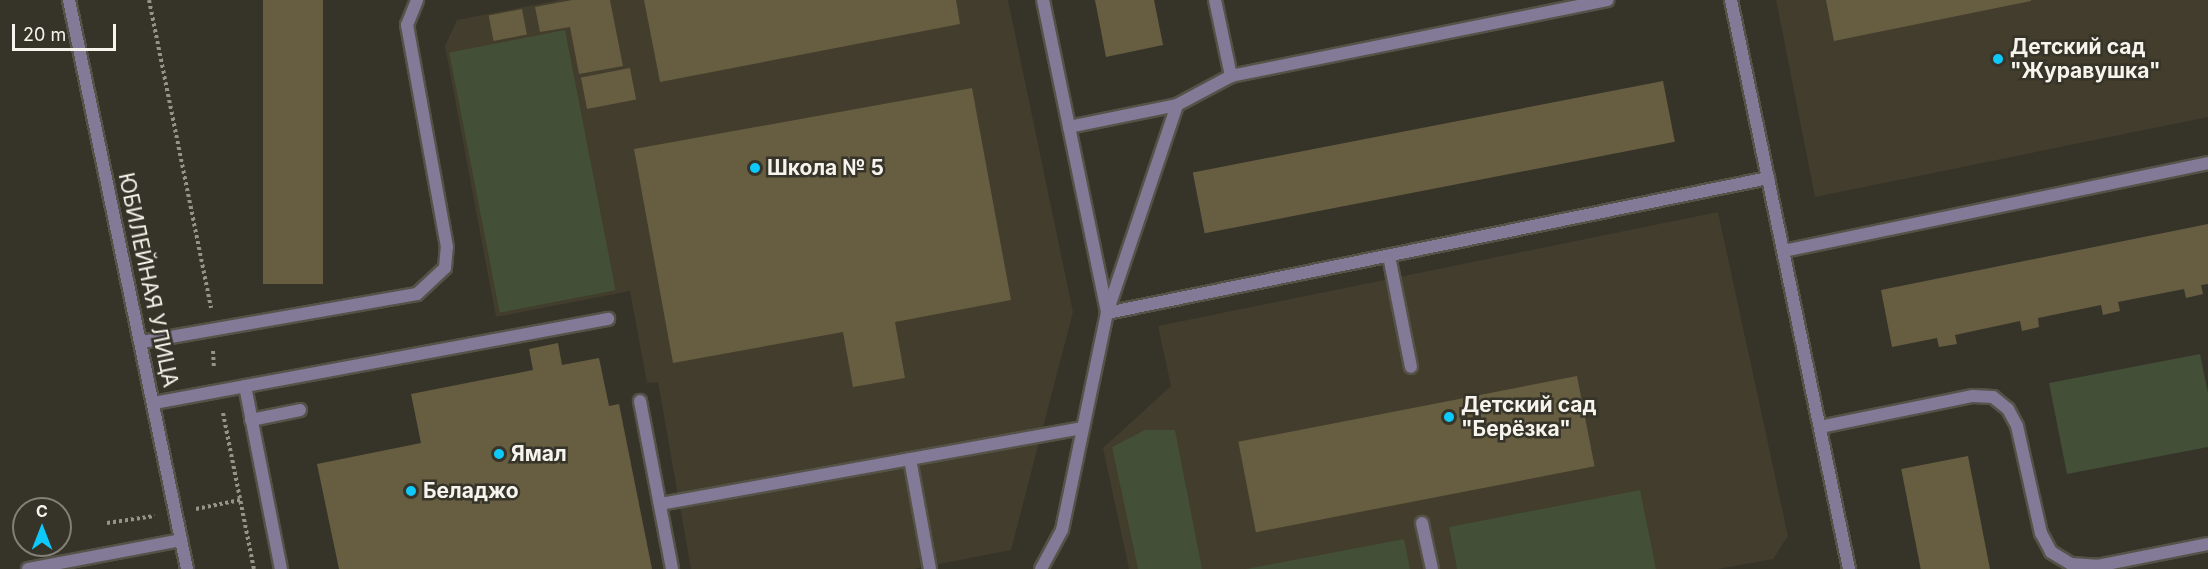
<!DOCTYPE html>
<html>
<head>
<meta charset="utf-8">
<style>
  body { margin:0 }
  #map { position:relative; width:2208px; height:569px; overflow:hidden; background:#363329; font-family:Inter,sans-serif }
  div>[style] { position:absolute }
  .built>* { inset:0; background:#423d2c }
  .green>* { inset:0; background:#434f37; transform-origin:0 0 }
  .building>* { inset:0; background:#675e41; transform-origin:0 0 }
  .path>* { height:4px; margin-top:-2px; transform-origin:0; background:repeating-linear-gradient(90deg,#96938b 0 3px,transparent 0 6px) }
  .roads { filter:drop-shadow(2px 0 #555248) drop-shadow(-2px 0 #555248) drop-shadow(0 2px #555248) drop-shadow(0 -2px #555248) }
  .service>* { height:12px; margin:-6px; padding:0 6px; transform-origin:6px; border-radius:6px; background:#837a98 }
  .tertiary>* { height:12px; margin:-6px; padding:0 6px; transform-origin:6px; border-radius:6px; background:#837a98 }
  .dots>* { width:16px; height:16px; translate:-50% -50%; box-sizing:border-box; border:3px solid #363329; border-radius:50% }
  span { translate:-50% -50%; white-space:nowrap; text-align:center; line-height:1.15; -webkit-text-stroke:5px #363329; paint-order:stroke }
  .poi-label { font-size:21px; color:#f6f4ed; font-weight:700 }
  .left { translate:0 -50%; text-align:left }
  .street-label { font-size:21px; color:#f6f4ed }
  .north { position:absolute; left:12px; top:497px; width:60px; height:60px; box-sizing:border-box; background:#363329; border:2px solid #838077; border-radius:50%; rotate:0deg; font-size:16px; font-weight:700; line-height:24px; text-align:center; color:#f6f4ed }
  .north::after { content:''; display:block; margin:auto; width:21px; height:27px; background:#0ecafa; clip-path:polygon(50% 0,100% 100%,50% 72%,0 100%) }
  .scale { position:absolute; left:12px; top:24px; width:104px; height:27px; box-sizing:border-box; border:3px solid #f6f4ed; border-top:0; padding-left:8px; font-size:18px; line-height:21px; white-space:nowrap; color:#f6f4ed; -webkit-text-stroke:4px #363329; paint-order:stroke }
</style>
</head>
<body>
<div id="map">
  <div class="built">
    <i style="clip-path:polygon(560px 0,1008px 0,1073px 312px,1011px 550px,914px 569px,691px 569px,658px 382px,647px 383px,630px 291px,496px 317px,445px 46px,457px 20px)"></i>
    <i style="clip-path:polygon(1776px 0,2208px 0,2208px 117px,1815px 197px)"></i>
    <i style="clip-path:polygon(1718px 212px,1788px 536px,1773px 559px,1718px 569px,1129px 569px,1103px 448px,1171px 386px,1158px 326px)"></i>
  </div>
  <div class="green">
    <i style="left:565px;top:30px;width:265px;height:118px;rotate:79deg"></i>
    <i style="clip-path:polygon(2200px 354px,2208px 393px,2208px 447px,2067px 474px,2049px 383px)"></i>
    <i style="clip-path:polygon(1145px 430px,1175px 430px,1202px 569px,1138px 569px,1112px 447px)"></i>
    <i style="clip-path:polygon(1640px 490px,1656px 569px,1457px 569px,1449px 527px)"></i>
    <i style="clip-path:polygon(1404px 539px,1410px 569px,1246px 569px)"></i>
  </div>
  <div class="building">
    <i style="left:263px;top:0;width:60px;height:284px"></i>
    <i style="clip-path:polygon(572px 0,610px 0,623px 66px,579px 74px,570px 27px,540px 32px,535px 7px)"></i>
    <i style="clip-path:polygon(644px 0,956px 0,960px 24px,660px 82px)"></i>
    <i style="clip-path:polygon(1095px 0,1154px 0,1163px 45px,1106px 57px)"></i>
    <i style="clip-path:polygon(1826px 0,2031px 0,2031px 1px,1834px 41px)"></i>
    <i style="left:522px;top:9px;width:26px;height:34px;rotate:79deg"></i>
    <i style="left:630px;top:68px;width:32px;height:50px;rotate:79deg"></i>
    <i style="left:1663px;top:81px;width:62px;height:479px;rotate:79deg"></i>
    <i style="clip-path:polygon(972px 88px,1011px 300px,895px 322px,905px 378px,853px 387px,843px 332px,673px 363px,634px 149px)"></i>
    <i style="clip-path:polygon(2208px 224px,2208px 284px,2201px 285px,2203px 294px,2186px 298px,2184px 289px,2118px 302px,2120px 311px,2103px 315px,2101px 305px,2038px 318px,2039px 327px,2022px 331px,2020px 321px,1955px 335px,1957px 344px,1939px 347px,1937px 338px,1892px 347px,1881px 290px)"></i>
    <i style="clip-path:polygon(558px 343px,562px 365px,599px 358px,609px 406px,619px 404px,652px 569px,339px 569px,317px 464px,421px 443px,411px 394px,533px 370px,529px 349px)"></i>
    <i style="left:1577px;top:376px;width:92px;height:345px;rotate:79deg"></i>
    <i style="left:1968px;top:456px;width:115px;height:68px;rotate:79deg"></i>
  </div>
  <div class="path">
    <i style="left:149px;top:0;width:314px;rotate:78.6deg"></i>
    <i style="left:213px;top:351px;width:17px;rotate:87deg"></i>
    <i style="left:223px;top:413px;width:159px;rotate:78.8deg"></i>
    <i style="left:196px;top:509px;width:45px;rotate:-11.6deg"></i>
    <i style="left:107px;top:523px;width:48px;rotate:-8.5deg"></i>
  </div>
  <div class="roads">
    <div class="service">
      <i style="left:1043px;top:0;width:318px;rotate:78.4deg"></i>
      <i style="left:1215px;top:0;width:78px;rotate:78.1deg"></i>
      <i style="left:1731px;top:0;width:581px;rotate:78.28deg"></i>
      <i style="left:1069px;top:127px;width:110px;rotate:-11.5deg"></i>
      <i style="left:1784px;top:251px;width:433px;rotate:-11.7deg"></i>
      <i style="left:1389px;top:256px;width:113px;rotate:78.8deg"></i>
      <i style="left:1107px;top:313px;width:675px;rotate:-11.54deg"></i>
      <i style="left:142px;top:342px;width:279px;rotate:-9.9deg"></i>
      <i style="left:417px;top:294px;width:38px;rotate:-43deg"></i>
      <i style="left:445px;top:268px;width:21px;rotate:-85deg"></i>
      <i style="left:447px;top:247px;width:226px;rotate:-100.2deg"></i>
      <i style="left:407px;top:25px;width:27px;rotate:-68deg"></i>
      <i style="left:245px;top:386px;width:187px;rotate:78.9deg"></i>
      <i style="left:640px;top:401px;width:171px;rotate:79.2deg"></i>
      <i style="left:154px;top:403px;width:462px;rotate:-10.5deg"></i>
      <i style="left:251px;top:420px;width:50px;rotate:-11.5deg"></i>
      <i style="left:1820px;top:427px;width:156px;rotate:-11.5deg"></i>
      <i style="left:1973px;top:396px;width:20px;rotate:3deg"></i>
      <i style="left:1993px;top:397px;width:19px;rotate:39deg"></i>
      <i style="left:2008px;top:409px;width:19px;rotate:62deg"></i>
      <i style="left:2017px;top:426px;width:110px;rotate:77.4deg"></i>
      <i style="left:2041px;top:533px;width:21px;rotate:62deg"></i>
      <i style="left:2051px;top:552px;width:23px;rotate:31deg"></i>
      <i style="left:2071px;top:564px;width:26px;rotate:4deg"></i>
      <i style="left:2097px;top:566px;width:113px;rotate:-11.2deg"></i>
      <i style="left:910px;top:459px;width:112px;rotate:79.7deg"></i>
      <i style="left:660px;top:504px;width:428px;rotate:-10.2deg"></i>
      <i style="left:1422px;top:523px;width:47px;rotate:77.7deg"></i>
      <i style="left:28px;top:569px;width:156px;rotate:-10.7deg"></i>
      <i style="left:1041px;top:569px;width:44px;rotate:-61.7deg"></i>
      <i style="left:1062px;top:530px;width:222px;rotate:-78.3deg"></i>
      <i style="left:1107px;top:313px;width:219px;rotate:-71.4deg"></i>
      <i style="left:1177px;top:105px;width:61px;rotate:-28.2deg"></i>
      <i style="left:1231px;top:76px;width:384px;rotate:-11.4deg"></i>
    </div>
    <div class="tertiary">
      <i style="left:69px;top:0;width:581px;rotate:78.28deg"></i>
    </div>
  </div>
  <div class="dots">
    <i style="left:1998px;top:59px;background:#0ecafa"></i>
    <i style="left:755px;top:168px;background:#0ecafa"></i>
    <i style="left:1449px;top:417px;background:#0ecafa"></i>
    <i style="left:499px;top:454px;background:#0ecafa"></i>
    <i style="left:411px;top:491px;background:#0ecafa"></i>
  </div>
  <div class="poi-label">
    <span class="left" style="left:2010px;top:59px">Детский сад<br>"Журавушка"</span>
    <span class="left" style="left:767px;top:168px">Школа № 5</span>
    <span class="left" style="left:1461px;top:417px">Детский сад<br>"Берёзка"</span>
    <span class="left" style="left:511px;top:454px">Ямал</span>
    <span class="left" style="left:423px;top:491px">Беладжо</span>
  </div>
  <div class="street-label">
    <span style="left:148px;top:280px;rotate:78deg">ЮБИЛЕЙНАЯ УЛИЦА</span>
  </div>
  <div class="north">С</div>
  <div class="scale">20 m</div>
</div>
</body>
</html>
